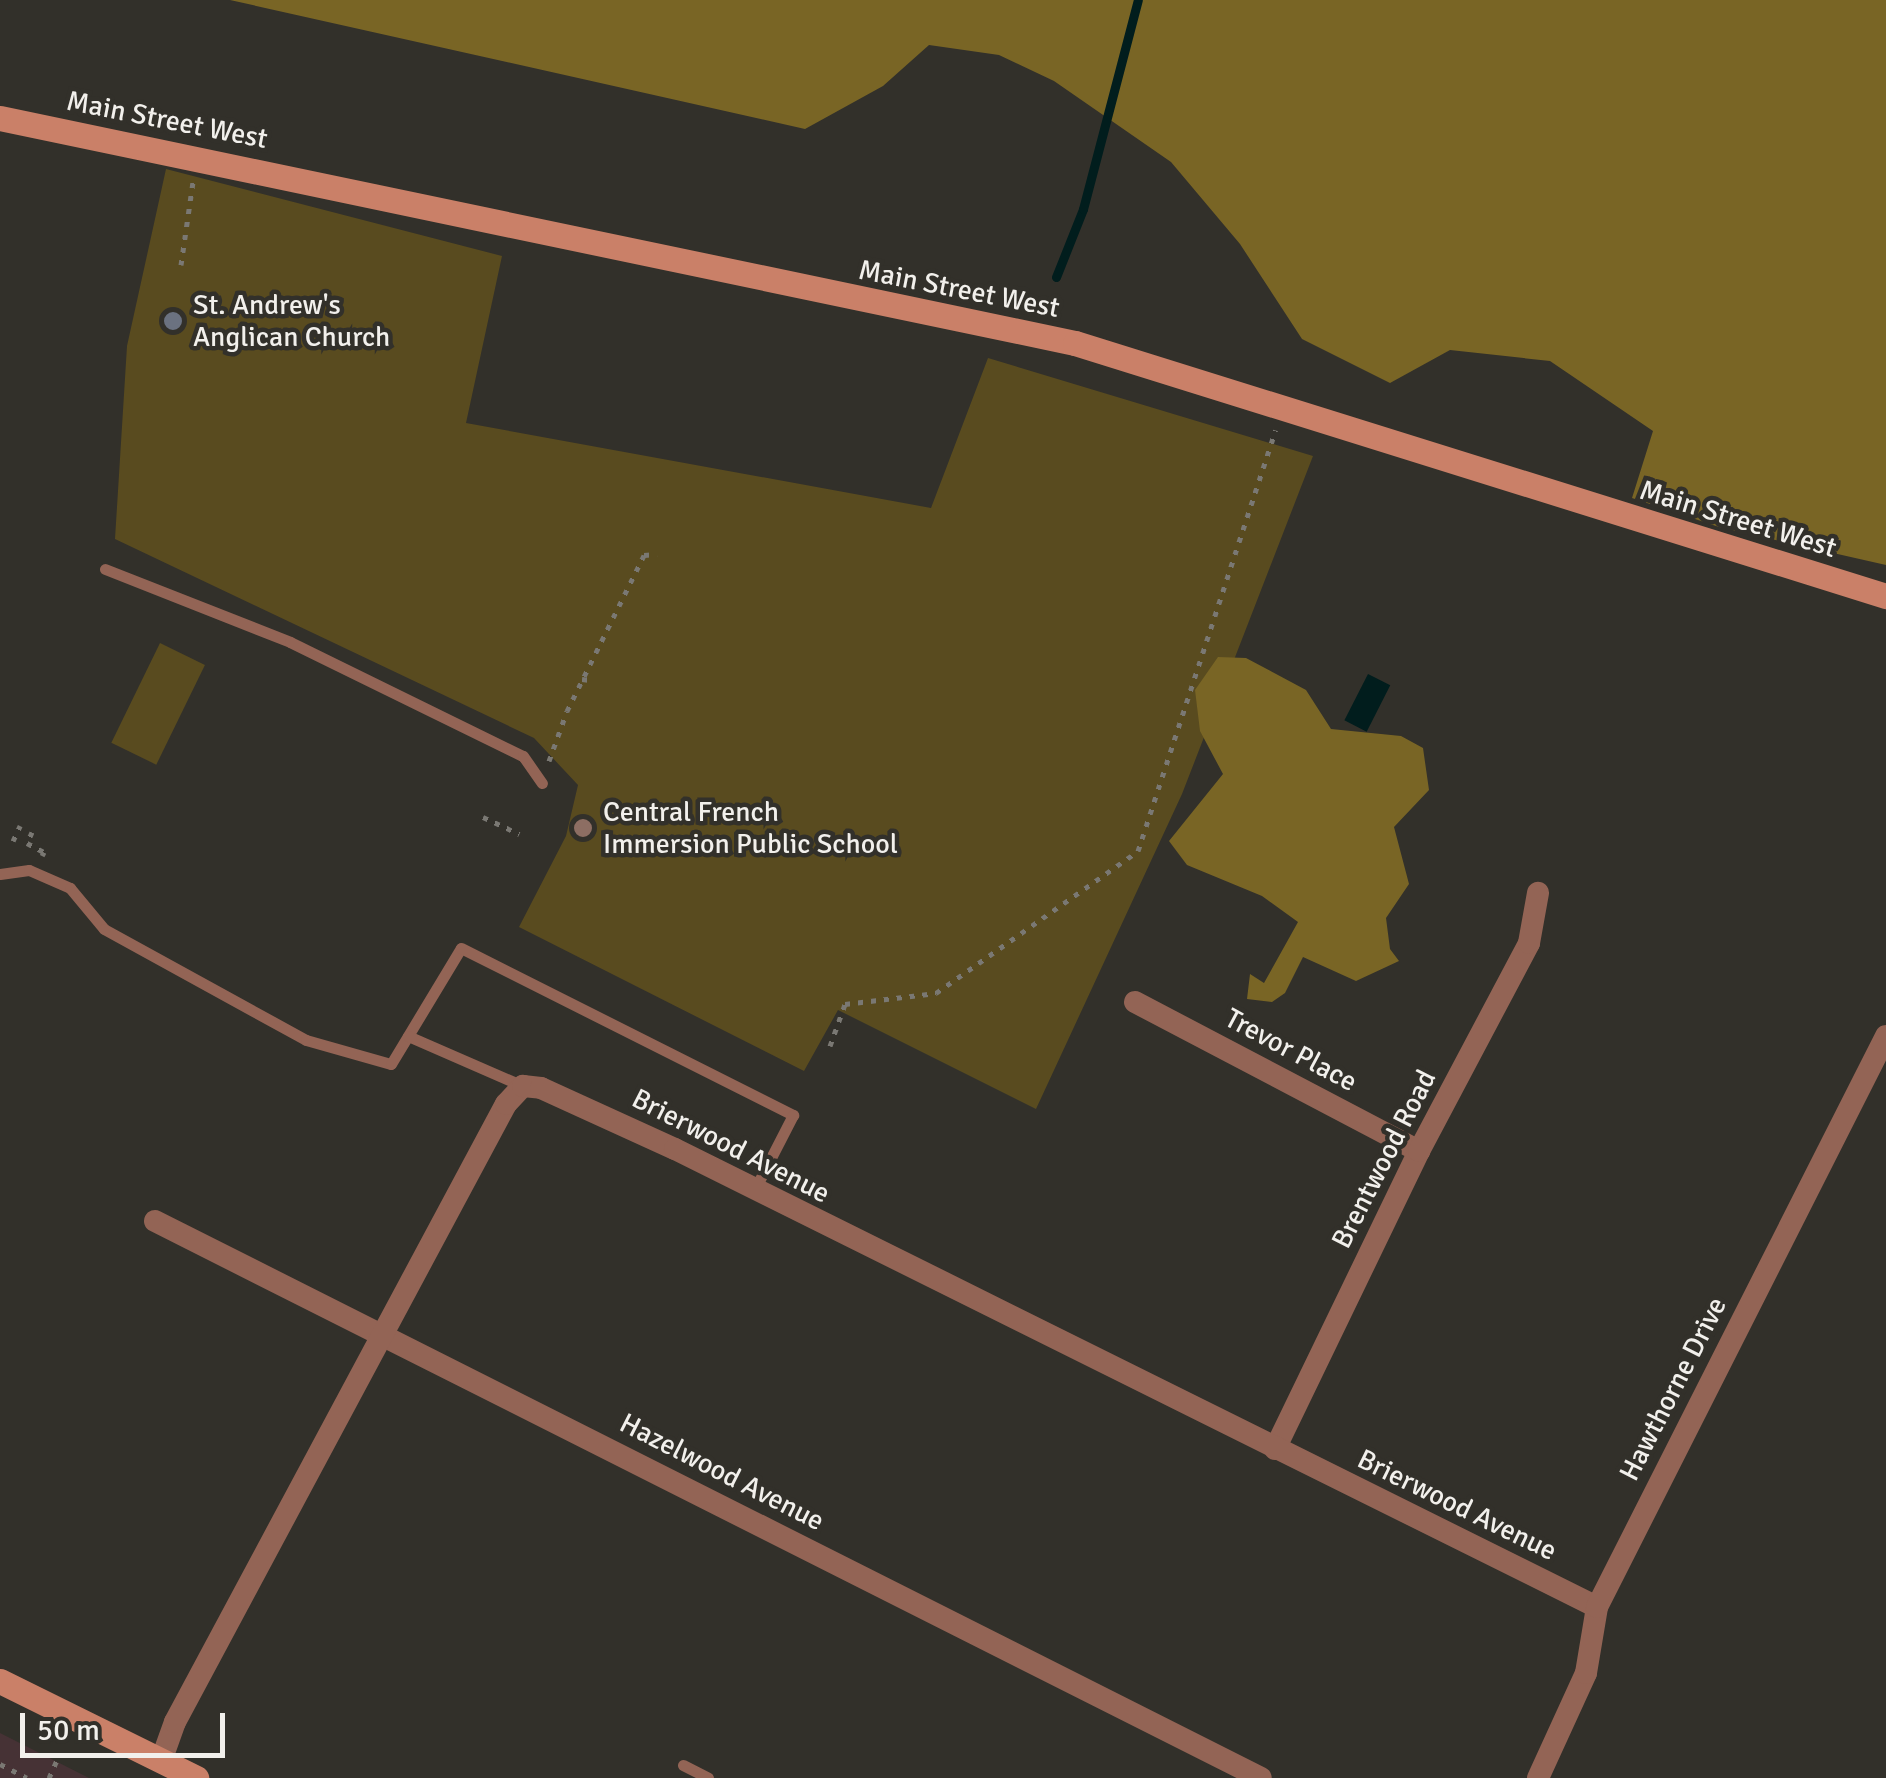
<!DOCTYPE html>
<html>
<head>
<meta charset="utf-8">
<style>
  body { margin:0 }
  #map { position:relative; width:1886px; height:1778px; overflow:hidden; background:#32302a; font-family:Signika,sans-serif }
  div>[style] { position:absolute }
  .commercial>* { inset:0; background:#463235 }
  .green>* { inset:0; background:#594b1f; transform-origin:0 0 }
  .forest>* { inset:0; background:#796525 }
  .water>* { inset:0; background:#011d1d; transform-origin:0 0 }
  .stream>* { height:9px; margin:-4.5px; padding:0 4.5px; transform-origin:4.5px; border-radius:4.5px; background:#011d1d }
  .path>* { height:5px; margin-top:-2.5px; transform-origin:0; background:repeating-linear-gradient(90deg,#7a7873 0 5px,transparent 0 13px) }
  .service>* { height:11px; margin:-5.5px; padding:0 5.5px; transform-origin:5.5px; border-radius:5.5px; background:#936455 }
  .minor>* { height:22px; margin:-11px; padding:0 11px; transform-origin:11px; border-radius:11px; background:#936455 }
  .secondary>* { height:25px; margin:-12.5px; padding:0 12.5px; transform-origin:12.5px; border-radius:12.5px; background:#ca8068 }
  .dots>* { width:28px; height:28px; translate:-50% -50%; box-sizing:border-box; border:5px solid #32302a; border-radius:50% }
  span { translate:-50% -50%; white-space:nowrap; text-align:center; line-height:1.15; -webkit-text-stroke:9px #32302a; paint-order:stroke }
  .street-label { font-size:28px; color:#f2f0ec }
  .poi-label { font-size:28px; color:#f2f0ec }
  .left { translate:0 -50%; text-align:left }
  .scale { position:absolute; left:20px; top:1713px; width:205px; height:45px; box-sizing:border-box; border:5px solid #f2f0ec; border-top:0; padding-left:12px; font-size:30px; line-height:35px; white-space:nowrap; color:#f2f0ec; -webkit-text-stroke:8px #32302a; paint-order:stroke }
</style>
</head>
<body>
<div id="map">
  <div class="commercial">
    <i style="clip-path:polygon(0 1733px,89px 1778px,0 1778px)"></i>
  </div>
  <div class="green">
    <i style="clip-path:polygon(166px 169px,502px 256px,466px 423px,931px 508px,988px 358px,1313px 456px,1182px 794px,1036px 1109px,838px 1010px,804px 1071px,519px 927px,566px 836px,578px 785px,534px 738px,115px 539px,127px 346px)"></i>
    <i style="left:160px;top:643px;width:50px;height:111px;rotate:26deg"></i>
  </div>
  <div class="forest">
    <i style="clip-path:polygon(230px 0,1886px 0,1886px 565px,1719px 527px,1632px 498px,1653px 431px,1550px 361px,1450px 350px,1390px 383px,1302px 339px,1240px 244px,1171px 162px,1054px 81px,999px 55px,929px 45px,883px 86px,805px 129px)"></i>
    <i style="clip-path:polygon(1218px 657px,1246px 658px,1306px 690px,1331px 729px,1401px 736px,1423px 748px,1429px 790px,1394px 827px,1409px 884px,1386px 918px,1390px 949px,1399px 961px,1356px 981px,1303px 957px,1285px 993px,1272px 1002px,1247px 999px,1250px 974px,1264px 983px,1298px 922px,1262px 896px,1187px 865px,1169px 841px,1223px 774px,1200px 731px,1195px 690px)"></i>
  </div>
  <div class="water">
    <i style="left:1368px;top:674px;width:25px;height:52px;rotate:27deg"></i>
  </div>
  <div class="stream">
    <i style="left:1056px;top:277px;width:73px;rotate:-68.3deg"></i>
    <i style="left:1083px;top:209px;width:216px;rotate:-75.3deg"></i>
  </div>
  <div class="path">
    <i style="left:181px;top:265px;width:84px;rotate:-81.8deg"></i>
    <i style="left:582px;top:679px;width:8px;rotate:7deg"></i>
    <i style="left:549px;top:761px;width:53px;rotate:-70.2deg"></i>
    <i style="left:567px;top:711px;width:174px;rotate:-63.7deg"></i>
    <i style="left:644px;top:555px;width:13px;rotate:-4deg"></i>
    <i style="left:483px;top:817px;width:40px;rotate:25deg"></i>
    <i style="left:32px;top:832px;width:12px;rotate:114deg"></i>
    <i style="left:27px;top:843px;width:19px;rotate:28deg"></i>
    <i style="left:44px;top:852px;width:4px;rotate:117deg"></i>
    <i style="left:13px;top:841px;width:17px;rotate:-65deg"></i>
    <i style="left:830px;top:1046px;width:45px;rotate:-70.3deg"></i>
    <i style="left:845px;top:1004px;width:92px;rotate:-6.9deg"></i>
    <i style="left:936px;top:993px;width:247px;rotate:-35.1deg"></i>
    <i style="left:1138px;top:851px;width:443px;rotate:-71.9deg"></i>
    <i style="left:0;top:1764px;width:30px;rotate:27deg"></i>
    <i style="left:49px;top:1778px;width:24px;rotate:-66deg"></i>
  </div>
  <div class="service">
    <i style="left:105px;top:569px;width:199px;rotate:21.5deg"></i>
    <i style="left:290px;top:642px;width:259px;rotate:26.1deg"></i>
    <i style="left:523px;top:756px;width:33px;rotate:55deg"></i>
    <i style="left:0;top:874px;width:29px;rotate:-8deg"></i>
    <i style="left:29px;top:870px;width:45px;rotate:23.7deg"></i>
    <i style="left:70px;top:888px;width:53px;rotate:50.3deg"></i>
    <i style="left:104px;top:929px;width:230px;rotate:28.8deg"></i>
    <i style="left:306px;top:1040px;width:88px;rotate:15.8deg"></i>
    <i style="left:391px;top:1064px;width:135px;rotate:-58.9deg"></i>
    <i style="left:461px;top:948px;width:372px;rotate:26.7deg"></i>
    <i style="left:793px;top:1115px;width:85px;rotate:117.2deg"></i>
    <i style="left:408px;top:1036px;width:125px;rotate:23.5deg"></i>
    <i style="left:683px;top:1765px;width:28px;rotate:27deg"></i>
  </div>
  <div class="minor">
    <i style="left:1135px;top:1002px;width:321px;rotate:27.7deg"></i>
    <i style="left:155px;top:1221px;width:1238px;rotate:26.73deg"></i>
    <i style="left:1275px;top:1449px;width:331px;rotate:-64.2deg"></i>
    <i style="left:1419px;top:1151px;width:235px;rotate:-62.1deg"></i>
    <i style="left:1529px;top:943px;width:51px;rotate:-79.8deg"></i>
    <i style="left:161px;top:1761px;width:41px;rotate:-70.3deg"></i>
    <i style="left:175px;top:1722px;width:701px;rotate:-61.83deg"></i>
    <i style="left:506px;top:1104px;width:25px;rotate:-47deg"></i>
    <i style="left:523px;top:1086px;width:18px;rotate:6deg"></i>
    <i style="left:541px;top:1088px;width:147px;rotate:24.5deg"></i>
    <i style="left:675px;top:1149px;width:1029px;rotate:26.42deg"></i>
    <i style="left:1538px;top:1778px;width:115px;rotate:-65.4deg"></i>
    <i style="left:1586px;top:1673px;width:67px;rotate:-80.5deg"></i>
    <i style="left:1597px;top:1607px;width:640px;rotate:-63.15deg"></i>
  </div>
  <div class="secondary">
    <i style="left:0;top:118px;width:1098px;rotate:11.82deg"></i>
    <i style="left:1075px;top:343px;width:850px;rotate:17.33deg"></i>
    <i style="left:0;top:1681px;width:219px;rotate:26.3deg"></i>
  </div>
  <div class="dots">
    <i style="left:173px;top:321px;background:#6b7280"></i>
    <i style="left:583px;top:828px;background:#8d6e63"></i>
  </div>
  <div class="street-label">
    <span style="left:167px;top:120px;rotate:11deg">Main Street West</span>
    <span style="left:959px;top:289px;rotate:11deg">Main Street West</span>
    <span style="left:1738px;top:519px;rotate:17deg">Main Street West</span>
    <span style="left:1291px;top:1050px;rotate:28deg">Trevor Place</span>
    <span style="left:731px;top:1146px;rotate:27deg">Brierwood Avenue</span>
    <span style="left:1384px;top:1159px;rotate:-63deg">Brentwood Road</span>
    <span style="left:1673px;top:1389px;rotate:-63deg">Hawthorne Drive</span>
    <span style="left:722px;top:1472px;rotate:27deg">Hazelwood Avenue</span>
    <span style="left:1457px;top:1505px;rotate:26deg">Brierwood Avenue</span>
  </div>
  <div class="poi-label">
    <span class="left" style="left:193px;top:321px">St. Andrew's<br>Anglican Church</span>
    <span class="left" style="left:603px;top:828px">Central French<br>Immersion Public School</span>
  </div>
  <div class="scale">50 m</div>
</div>
</body>
</html>
